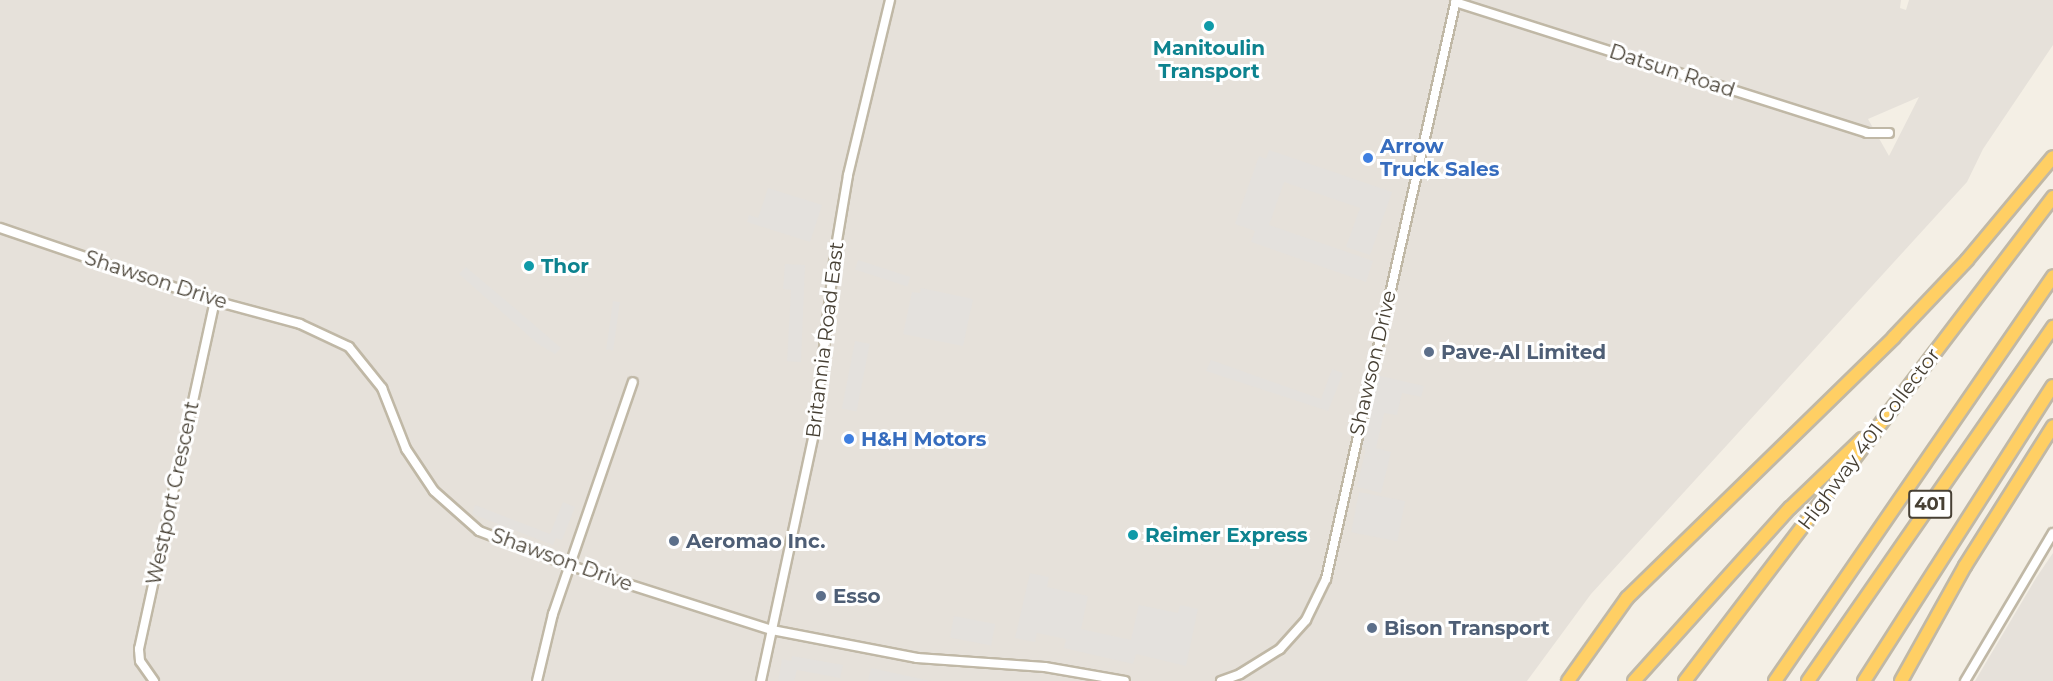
<!DOCTYPE html>
<html>
<head>
<meta charset="utf-8">
<style>
  body { margin:0 }
  #map { position:relative; width:2053px; height:681px; overflow:hidden; background:#f4efe5; font-family:Montserrat,sans-serif }
  div>[style] { position:absolute }
  .industrial>* { inset:0; background:#e6e1da }
  .parking>* { inset:0; background:#e4e1dd; transform-origin:0 0 }
  .roads { filter:drop-shadow(2px 0 #c0b8a6) drop-shadow(-2px 0 #c0b8a6) drop-shadow(0 2px #c0b8a6) drop-shadow(0 -2px #c0b8a6) }
  .minor>* { height:8px; margin:-4px; padding:0 4px; transform-origin:4px; border-radius:4px; background:#fff }
  .highway>* { height:12px; margin:-6px; padding:0 6px; transform-origin:6px; border-radius:6px; background:#ffcf64 }
  .dots>* { width:16px; height:16px; translate:-50% -50%; box-sizing:border-box; border:3px solid #fff; border-radius:50% }
  span { translate:-50% -50%; white-space:nowrap; text-align:center; line-height:1.15; -webkit-text-stroke:6px #fff; paint-order:stroke }
  .shield-label span { padding:2px 4px; background:#fff; border:2px solid; border-radius:4px; -webkit-text-stroke-width:0 }
  .shield-label { font-size:18px; color:#474034; font-weight:700 }
  .culture-label { font-size:20px; color:#0d838f; font-weight:700 }
  .left { translate:0 -50%; text-align:left }
  .street-label { font-size:20px; color:#474034 }
  .shop-label { font-size:20px; color:#366cbe; font-weight:700 }
  .service-label { font-size:20px; color:#4e5e75; font-weight:700 }
</style>
</head>
<body>
<div id="map">
  <div class="industrial">
    <i style="clip-path:polygon(evenodd,0 0,1901px 0,1900px 8px,1906px 10px,1909px 0,2053px 0,2053px 45px,1983px 149px,1967px 182px,1591px 594px,1527px 681px,0 681px,0 0,1919px 97px,1889px 156px,1868px 119px,1919px 97px)"></i>
    <i style="clip-path:polygon(2053px 553px,2053px 681px,1975px 681px,2036px 578px)"></i>
  </div>
  <div class="parking">
    <i style="clip-path:polygon(1269px 150px,1392px 192px,1370px 255px,1346px 247px,1360px 208px,1284px 182px,1269px 225px,1373px 261px,1366px 282px,1251px 242px,1255px 231px,1235px 224px,1259px 156px,1266px 159px)"></i>
    <i style="clip-path:polygon(768px 188px,822px 205px,810px 242px,747px 222px,749px 215px,758px 218px)"></i>
    <i style="left:858px;top:260px;width:55px;height:10px;rotate:18deg"></i>
    <i style="clip-path:polygon(785px 264px,805px 265px,801px 362px,787px 361px,791px 290px,783px 289px)"></i>
    <i style="clip-path:polygon(466px 267px,531px 322px,561px 348px,555px 354px,538px 344px,459px 274px)"></i>
    <i style="clip-path:polygon(921px 288px,973px 299px,963px 346px,903px 334px,912px 292px,920px 293px)"></i>
    <i style="left:613px;top:301px;width:7px;height:49px;rotate:8deg"></i>
    <i style="left:855px;top:341px;width:15px;height:69px;rotate:11deg"></i>
    <i style="clip-path:polygon(1211px 360px,1321px 399px,1332px 369px,1343px 373px,1328px 411px,1206px 371px)"></i>
    <i style="clip-path:polygon(1376px 375px,1424px 386px,1421px 397px,1402px 393px,1397px 415px,1384px 413px,1376px 448px,1391px 452px,1381px 493px,1357px 487px,1366px 448px,1359px 446px)"></i>
    <i style="left:1359px;top:492px;width:47px;height:41px;rotate:11deg"></i>
    <i style="clip-path:polygon(563px 502px,575px 507px,562px 540px,556px 538px,553px 545px,472px 514px,475px 505px,550px 534px)"></i>
    <i style="clip-path:polygon(1030px 573px,1049px 577px,1047px 587px,1088px 596px,1081px 629px,1131px 640px,1139px 605px,1178px 613px,1180px 605px,1198px 609px,1186px 666px,1136px 654px,1133px 664px,1064px 648px,1066px 639px,1037px 633px,1035px 642px,1015px 638px)"></i>
    <i style="left:954px;top:616px;width:42px;height:22px;rotate:11deg"></i>
    <i style="clip-path:polygon(792px 656px,843px 665px,840px 678px,797px 670px,794px 681px,778px 681px,782px 659px,791px 661px)"></i>
    <i style="clip-path:polygon(871px 668px,931px 681px,868px 681px)"></i>
  </div>
  <div class="roads">
    <div class="minor">
      <i style="left:1455px;top:2px;width:432px;rotate:17.6deg"></i>
      <i style="left:1867px;top:133px;width:22px"></i>
      <i style="left:0;top:228px;width:227px;rotate:18.8deg"></i>
      <i style="left:215px;top:301px;width:88px;rotate:15.1deg"></i>
      <i style="left:300px;top:324px;width:54px;rotate:25.1deg"></i>
      <i style="left:349px;top:347px;width:53px;rotate:51.2deg"></i>
      <i style="left:382px;top:388px;width:66px;rotate:68.5deg"></i>
      <i style="left:406px;top:449px;width:50px;rotate:56.3deg"></i>
      <i style="left:434px;top:491px;width:60px;rotate:41.6deg"></i>
      <i style="left:479px;top:531px;width:98px;rotate:20.8deg"></i>
      <i style="left:571px;top:566px;width:211px;rotate:17.7deg"></i>
      <i style="left:772px;top:630px;width:148px;rotate:10.9deg"></i>
      <i style="left:917px;top:658px;width:128px;rotate:4deg"></i>
      <i style="left:1045px;top:667px;width:81px;rotate:9.9deg"></i>
      <i style="left:154px;top:681px;width:24px;rotate:-125deg"></i>
      <i style="left:140px;top:661px;width:12px;rotate:-95deg"></i>
      <i style="left:139px;top:649px;width:356px;rotate:-77.7deg"></i>
      <i style="left:537px;top:681px;width:69px;rotate:-76.6deg"></i>
      <i style="left:553px;top:614px;width:245px;rotate:-71deg"></i>
      <i style="left:761px;top:681px;width:253px;rotate:-77.9deg"></i>
      <i style="left:814px;top:434px;width:182px;rotate:-83.4deg"></i>
      <i style="left:835px;top:253px;width:79px;rotate:-80.5deg"></i>
      <i style="left:848px;top:175px;width:180px;rotate:-76.5deg"></i>
      <i style="left:1221px;top:681px;width:20px;rotate:-20deg"></i>
      <i style="left:1240px;top:674px;width:47px;rotate:-32deg"></i>
      <i style="left:1280px;top:649px;width:39px;rotate:-48deg"></i>
      <i style="left:1306px;top:620px;width:46px;rotate:-64deg"></i>
      <i style="left:1326px;top:579px;width:593px;rotate:-77.35deg"></i>
      <i style="left:1965px;top:681px;width:172px;rotate:-59.3deg"></i>
    </div>
    <div class="highway">
      <i style="left:1568px;top:681px;width:102px;rotate:-54.6deg"></i>
      <i style="left:1627px;top:598px;width:373px;rotate:-44.3deg"></i>
      <i style="left:1894px;top:337px;width:106px;rotate:-46.5deg"></i>
      <i style="left:1967px;top:260px;width:134px;rotate:-50.1deg"></i>
      <i style="left:1634px;top:681px;width:233px;rotate:-48deg"></i>
      <i style="left:1790px;top:508px;width:100px;rotate:-43.8deg"></i>
      <i style="left:1685px;top:681px;width:608px;rotate:-52.75deg"></i>
      <i style="left:1775px;top:681px;width:491px;rotate:-55.5deg"></i>
      <i style="left:1808px;top:681px;width:431px;rotate:-55.3deg"></i>
      <i style="left:1864px;top:681px;width:350px;rotate:-57.4deg"></i>
      <i style="left:1901px;top:681px;width:132px;rotate:-60.9deg"></i>
      <i style="left:1965px;top:566px;width:165px;rotate:-57.8deg"></i>
    </div>
  </div>
  <div class="dots">
    <i style="left:1209px;top:26px;background:#0f9aa8"></i>
    <i style="left:1368px;top:158px;background:#3f7fe0"></i>
    <i style="left:529px;top:266px;background:#0f9aa8"></i>
    <i style="left:1429px;top:352px;background:#5c6f8a"></i>
    <i style="left:849px;top:439px;background:#3f7fe0"></i>
    <i style="left:1133px;top:535px;background:#0f9aa8"></i>
    <i style="left:674px;top:541px;background:#5c6f8a"></i>
    <i style="left:821px;top:596px;background:#5c6f8a"></i>
    <i style="left:1372px;top:628px;background:#5c6f8a"></i>
  </div>
  <div class="shield-label">
    <span style="left:1930px;top:504px">401</span>
  </div>
  <div class="culture-label">
    <span style="left:1209px;top:60px">Manitoulin<br>Transport</span>
    <span class="left" style="left:541px;top:266px">Thor</span>
    <span class="left" style="left:1145px;top:535px">Reimer Express</span>
  </div>
  <div class="street-label">
    <span style="left:1672px;top:71px;rotate:18deg">Datsun Road</span>
    <span style="left:156px;top:280px;rotate:18deg">Shawson Drive</span>
    <span style="left:825px;top:340px;rotate:-83deg">Britannia Road East</span>
    <span style="left:1373px;top:363px;rotate:-77deg">Shawson Drive</span>
    <span style="left:1869px;top:439px;rotate:-53deg">Highway 401 Collector</span>
    <span style="left:173px;top:493px;rotate:-78deg">Westport Crescent</span>
    <span style="left:562px;top:560px;rotate:20deg">Shawson Drive</span>
  </div>
  <div class="shop-label">
    <span class="left" style="left:1380px;top:158px">Arrow<br>Truck Sales</span>
    <span class="left" style="left:861px;top:439px">H&amp;H Motors</span>
  </div>
  <div class="service-label">
    <span class="left" style="left:1441px;top:352px">Pave-Al Limited</span>
    <span class="left" style="left:686px;top:541px">Aeromao Inc.</span>
    <span class="left" style="left:833px;top:596px">Esso</span>
    <span class="left" style="left:1384px;top:628px">Bison Transport</span>
  </div>
</div>
</body>
</html>
